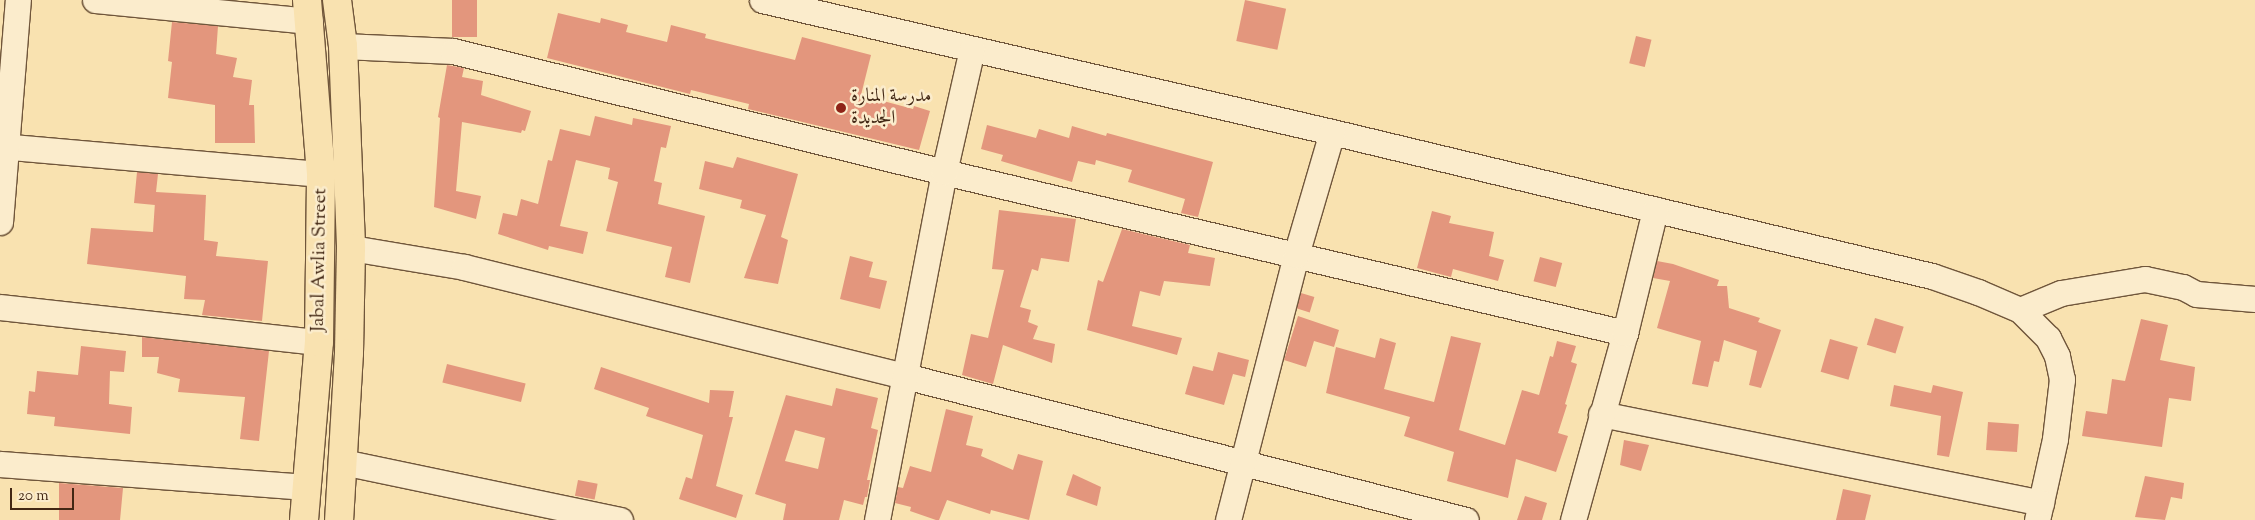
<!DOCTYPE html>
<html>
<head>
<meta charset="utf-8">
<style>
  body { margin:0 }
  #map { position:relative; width:2255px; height:520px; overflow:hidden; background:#f9e2b0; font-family:"Sorts Mill Goudy",Amiri,serif }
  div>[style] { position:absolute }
  .building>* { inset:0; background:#e3967d; transform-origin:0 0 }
  .roads { filter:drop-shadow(1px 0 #70563b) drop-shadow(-1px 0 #70563b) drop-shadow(0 1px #70563b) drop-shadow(0 -1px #70563b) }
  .minor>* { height:25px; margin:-12.5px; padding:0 12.5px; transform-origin:12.5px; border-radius:12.5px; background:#fbeccc }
  .primary>* { height:28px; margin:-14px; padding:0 14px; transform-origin:14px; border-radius:14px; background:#f9e2b0 }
  .dots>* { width:14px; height:14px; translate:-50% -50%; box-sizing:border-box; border:2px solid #fbeccc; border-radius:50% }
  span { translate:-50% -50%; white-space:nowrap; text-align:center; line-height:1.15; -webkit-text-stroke:5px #fbeccc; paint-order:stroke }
  .poi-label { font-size:19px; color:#422714 }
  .left { translate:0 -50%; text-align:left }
  .street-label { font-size:19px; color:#422714 }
  .scale { position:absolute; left:10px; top:488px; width:64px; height:22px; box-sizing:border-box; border:2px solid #422714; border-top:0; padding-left:6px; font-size:15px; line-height:18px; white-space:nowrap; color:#422714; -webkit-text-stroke:4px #fbeccc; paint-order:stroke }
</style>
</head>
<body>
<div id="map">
  <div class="building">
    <i style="left:452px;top:0;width:25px;height:37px"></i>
    <i style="left:1245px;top:0;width:42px;height:42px;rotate:12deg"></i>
    <i style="clip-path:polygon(558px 13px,600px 23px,601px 18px,628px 25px,626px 32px,667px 42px,671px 25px,706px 34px,705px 38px,795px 60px,802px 37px,871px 55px,861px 95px,913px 109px,914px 106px,930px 111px,919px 150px,748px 109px,749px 104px,691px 90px,690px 94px,547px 58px)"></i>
    <i style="clip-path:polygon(172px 22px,218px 26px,216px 54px,237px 58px,233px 77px,252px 80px,249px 105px,254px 105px,255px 143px,215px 143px,215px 105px,168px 98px,172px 62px,168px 61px)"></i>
    <i style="left:1636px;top:36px;width:16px;height:28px;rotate:14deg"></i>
    <i style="clip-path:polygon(447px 65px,464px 68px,462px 77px,483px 81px,481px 95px,531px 111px,525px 131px,522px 130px,521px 133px,462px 122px,456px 191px,481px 196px,476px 219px,434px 207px,440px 118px,438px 117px)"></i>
    <i style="clip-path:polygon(595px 116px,632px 125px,633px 118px,671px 126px,666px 148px,661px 147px,654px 181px,662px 183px,658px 204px,705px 216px,690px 283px,665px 277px,672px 247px,606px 231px,618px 182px,608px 179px,610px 168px,576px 160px,560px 226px,588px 232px,583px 254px,549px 246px,548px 250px,498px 234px,503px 213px,517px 216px,521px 199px,538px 204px,548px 160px,552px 161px,560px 129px,590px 136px)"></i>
    <i style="clip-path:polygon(987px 125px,1036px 138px,1039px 129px,1069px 138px,1072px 126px,1106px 136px,1107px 133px,1213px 162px,1198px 217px,1181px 213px,1185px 199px,1128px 182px,1132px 170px,1096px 160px,1095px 165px,1078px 161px,1072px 182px,1001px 161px,1003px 155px,981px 149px)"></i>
    <i style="clip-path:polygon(737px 157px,798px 174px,781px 237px,788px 240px,778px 284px,744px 278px,766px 215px,740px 208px,742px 200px,699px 189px,705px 161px,733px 168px)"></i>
    <i style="clip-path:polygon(137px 172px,158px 174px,156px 192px,206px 195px,204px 240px,218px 242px,216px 256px,268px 261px,262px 321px,202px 315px,205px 300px,184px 299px,186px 276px,87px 264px,91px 228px,153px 232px,155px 202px,155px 205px,134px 203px)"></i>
    <i style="clip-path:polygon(999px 210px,1076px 219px,1069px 262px,1041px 258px,1038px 271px,1032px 269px,1020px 307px,1031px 310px,1028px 322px,1038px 326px,1033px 339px,1055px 344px,1052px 363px,1003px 345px,993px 384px,962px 375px,971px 334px,988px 338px,1004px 270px,992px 269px)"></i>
    <i style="clip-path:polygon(1432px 211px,1451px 216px,1449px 223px,1494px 232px,1489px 256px,1504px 260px,1498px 281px,1453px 269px,1451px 277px,1417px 268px)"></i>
    <i style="clip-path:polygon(1122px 229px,1190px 245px,1188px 253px,1215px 258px,1210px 286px,1164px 281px,1160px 296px,1140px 291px,1132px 326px,1182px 338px,1177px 355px,1087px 330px,1098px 280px,1103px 282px)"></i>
    <i style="clip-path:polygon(850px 256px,873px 262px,869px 277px,887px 281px,880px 309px,840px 299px)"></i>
    <i style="left:1540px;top:257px;width:23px;height:25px;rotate:15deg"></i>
    <i style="clip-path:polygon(1657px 261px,1673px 264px,1719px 280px,1717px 286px,1727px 286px,1729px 308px,1760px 318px,1758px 322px,1781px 330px,1761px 388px,1749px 385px,1757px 351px,1724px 340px,1719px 362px,1714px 361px,1708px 387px,1692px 384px,1701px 341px,1657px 328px,1670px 281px,1653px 278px)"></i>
    <i style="left:1301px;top:293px;width:14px;height:16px;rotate:17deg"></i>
    <i style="clip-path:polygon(1298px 316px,1339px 330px,1334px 347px,1314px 341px,1306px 367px,1284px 360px)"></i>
    <i style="left:1875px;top:318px;width:30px;height:28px;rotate:17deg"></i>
    <i style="clip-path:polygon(2141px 319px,2168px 325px,2160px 360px,2195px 367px,2191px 401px,2169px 398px,2162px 447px,2082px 436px,2086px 411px,2107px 414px,2112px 379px,2125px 381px)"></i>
    <i style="clip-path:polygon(1451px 336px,1481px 343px,1459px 430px,1505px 445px,1522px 390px,1539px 395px,1550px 356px,1553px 357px,1557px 341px,1576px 346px,1571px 362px,1577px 364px,1565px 404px,1567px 405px,1558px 433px,1568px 436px,1556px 472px,1516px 459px,1508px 498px,1447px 481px,1454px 452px,1404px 436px,1410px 417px,1326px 393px,1336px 347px,1375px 358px,1380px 338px,1396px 343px,1384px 389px,1434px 402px)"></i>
    <i style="clip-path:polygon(142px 337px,269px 351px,259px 441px,240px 439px,245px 397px,178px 392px,180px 379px,157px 373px,159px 357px,142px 357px)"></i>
    <i style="left:1830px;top:339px;width:29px;height:34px;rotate:16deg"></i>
    <i style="clip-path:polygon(81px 346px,126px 351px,124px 372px,110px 371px,109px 404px,132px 407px,130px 434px,54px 426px,55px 417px,27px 414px,29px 391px,35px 392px,37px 371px,78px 375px)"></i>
    <i style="clip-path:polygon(1218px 352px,1249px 360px,1245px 377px,1233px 374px,1224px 405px,1185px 394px,1193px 366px,1213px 371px)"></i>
    <i style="left:447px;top:364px;width:81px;height:19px;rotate:14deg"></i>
    <i style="clip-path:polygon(601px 367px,709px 403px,710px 390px,734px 391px,729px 417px,733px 417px,716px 486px,743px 495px,736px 518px,679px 499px,686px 477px,692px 479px,703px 435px,646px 416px,649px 408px,594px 389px)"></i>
    <i style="clip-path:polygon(1894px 385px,1931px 393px,1933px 385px,1963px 392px,1949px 457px,1937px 455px,1941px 416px,1890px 406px)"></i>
    <i style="clip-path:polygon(evenodd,836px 388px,878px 398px,871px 428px,878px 430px,867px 480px,870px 480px,867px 497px,865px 497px,863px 505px,844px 500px,839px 520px,783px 520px,786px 504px,755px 494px,786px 395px,832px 406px,836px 388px,795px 430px,825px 438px,818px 469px,785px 461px,795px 430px)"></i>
    <i style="clip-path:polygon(946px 409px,973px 416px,966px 445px,983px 449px,981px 456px,1013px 470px,1018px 454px,1043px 461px,1029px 520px,991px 510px,990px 514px,947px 500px,939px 520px,936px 520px,910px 511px,911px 507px,895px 503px,898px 487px,903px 488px,910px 466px,931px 472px)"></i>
    <i style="left:1988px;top:422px;width:31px;height:28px;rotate:4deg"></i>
    <i style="clip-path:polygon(1624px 440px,1649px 445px,1641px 471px,1620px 465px)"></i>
    <i style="clip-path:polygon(1073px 474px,1101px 487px,1097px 506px,1066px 495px)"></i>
    <i style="clip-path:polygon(2145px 476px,2184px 483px,2182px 499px,2171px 497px,2165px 520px,2135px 517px)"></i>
    <i style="left:578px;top:480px;width:20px;height:16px;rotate:11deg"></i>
    <i style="clip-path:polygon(59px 483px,123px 488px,120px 520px,59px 520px)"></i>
    <i style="clip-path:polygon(1843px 489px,1871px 495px,1865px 520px,1836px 520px)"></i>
    <i style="clip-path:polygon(1525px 496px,1547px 503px,1542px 520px,1517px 520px)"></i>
  </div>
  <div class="roads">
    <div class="minor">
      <i style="left:95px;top:0;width:216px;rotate:5.6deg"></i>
      <i style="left:762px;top:0;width:585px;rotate:13.04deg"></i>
      <i style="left:1332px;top:132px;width:617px;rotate:13.5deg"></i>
      <i style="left:1932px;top:276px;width:49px;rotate:19.2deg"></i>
      <i style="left:1978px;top:292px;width:46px;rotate:23.2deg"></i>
      <i style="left:2020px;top:310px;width:40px;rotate:45deg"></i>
      <i style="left:2048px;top:338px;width:20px;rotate:63deg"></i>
      <i style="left:2057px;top:356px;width:24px;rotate:78deg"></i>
      <i style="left:2062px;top:379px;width:60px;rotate:96.7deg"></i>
      <i style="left:2055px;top:439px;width:83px;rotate:102.5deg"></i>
      <i style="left:343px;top:46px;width:110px;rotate:2.6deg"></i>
      <i style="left:453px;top:51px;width:506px;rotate:13.84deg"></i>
      <i style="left:944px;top:172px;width:700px;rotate:13.3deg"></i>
      <i style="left:0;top:146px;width:322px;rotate:5deg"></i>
      <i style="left:0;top:222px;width:223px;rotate:-85.4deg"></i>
      <i style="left:351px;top:248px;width:115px;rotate:9.5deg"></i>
      <i style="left:464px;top:267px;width:454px;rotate:13.9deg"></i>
      <i style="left:905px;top:376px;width:579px;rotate:14.4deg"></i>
      <i style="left:0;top:307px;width:321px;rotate:6.3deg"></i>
      <i style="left:2020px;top:310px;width:44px;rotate:-22.5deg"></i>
      <i style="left:2061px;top:293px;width:85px;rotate:-9.5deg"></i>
      <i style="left:2145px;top:279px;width:39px;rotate:12deg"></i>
      <i style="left:2183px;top:287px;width:15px;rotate:28deg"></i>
      <i style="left:2196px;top:294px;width:59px;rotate:4.8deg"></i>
      <i style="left:1601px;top:414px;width:449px;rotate:11.4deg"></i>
      <i style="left:343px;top:462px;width:283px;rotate:11.8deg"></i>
      <i style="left:0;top:464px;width:308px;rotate:4.3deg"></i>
      <i style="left:877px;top:520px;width:354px;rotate:-79.1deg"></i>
      <i style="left:944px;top:172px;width:126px;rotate:-77.2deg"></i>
      <i style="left:1228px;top:520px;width:274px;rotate:-75.6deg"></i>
      <i style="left:1296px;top:255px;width:128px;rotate:-73.7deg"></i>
      <i style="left:1573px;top:520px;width:194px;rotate:-74.5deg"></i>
      <i style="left:1625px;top:333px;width:127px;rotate:-76.3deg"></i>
    </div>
    <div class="primary">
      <i style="left:337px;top:0;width:46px;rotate:82.6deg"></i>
      <i style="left:343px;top:46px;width:202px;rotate:87.7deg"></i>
      <i style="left:351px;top:248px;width:105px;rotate:91.1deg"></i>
      <i style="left:349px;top:353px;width:167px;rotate:93.4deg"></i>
      <i style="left:304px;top:520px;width:179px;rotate:-85.2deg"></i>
      <i style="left:319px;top:342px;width:168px;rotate:-89.3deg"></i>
      <i style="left:321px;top:174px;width:175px;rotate:-94.6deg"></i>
    </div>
  </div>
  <div class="dots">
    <i style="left:841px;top:108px;background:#8f2418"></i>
  </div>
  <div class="poi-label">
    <span class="left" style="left:851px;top:108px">مدرسة المنارة<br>الجديدة</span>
  </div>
  <div class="street-label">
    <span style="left:320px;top:260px;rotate:-89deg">Jabal Awlia Street</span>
  </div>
  <div class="scale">20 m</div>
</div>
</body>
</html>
